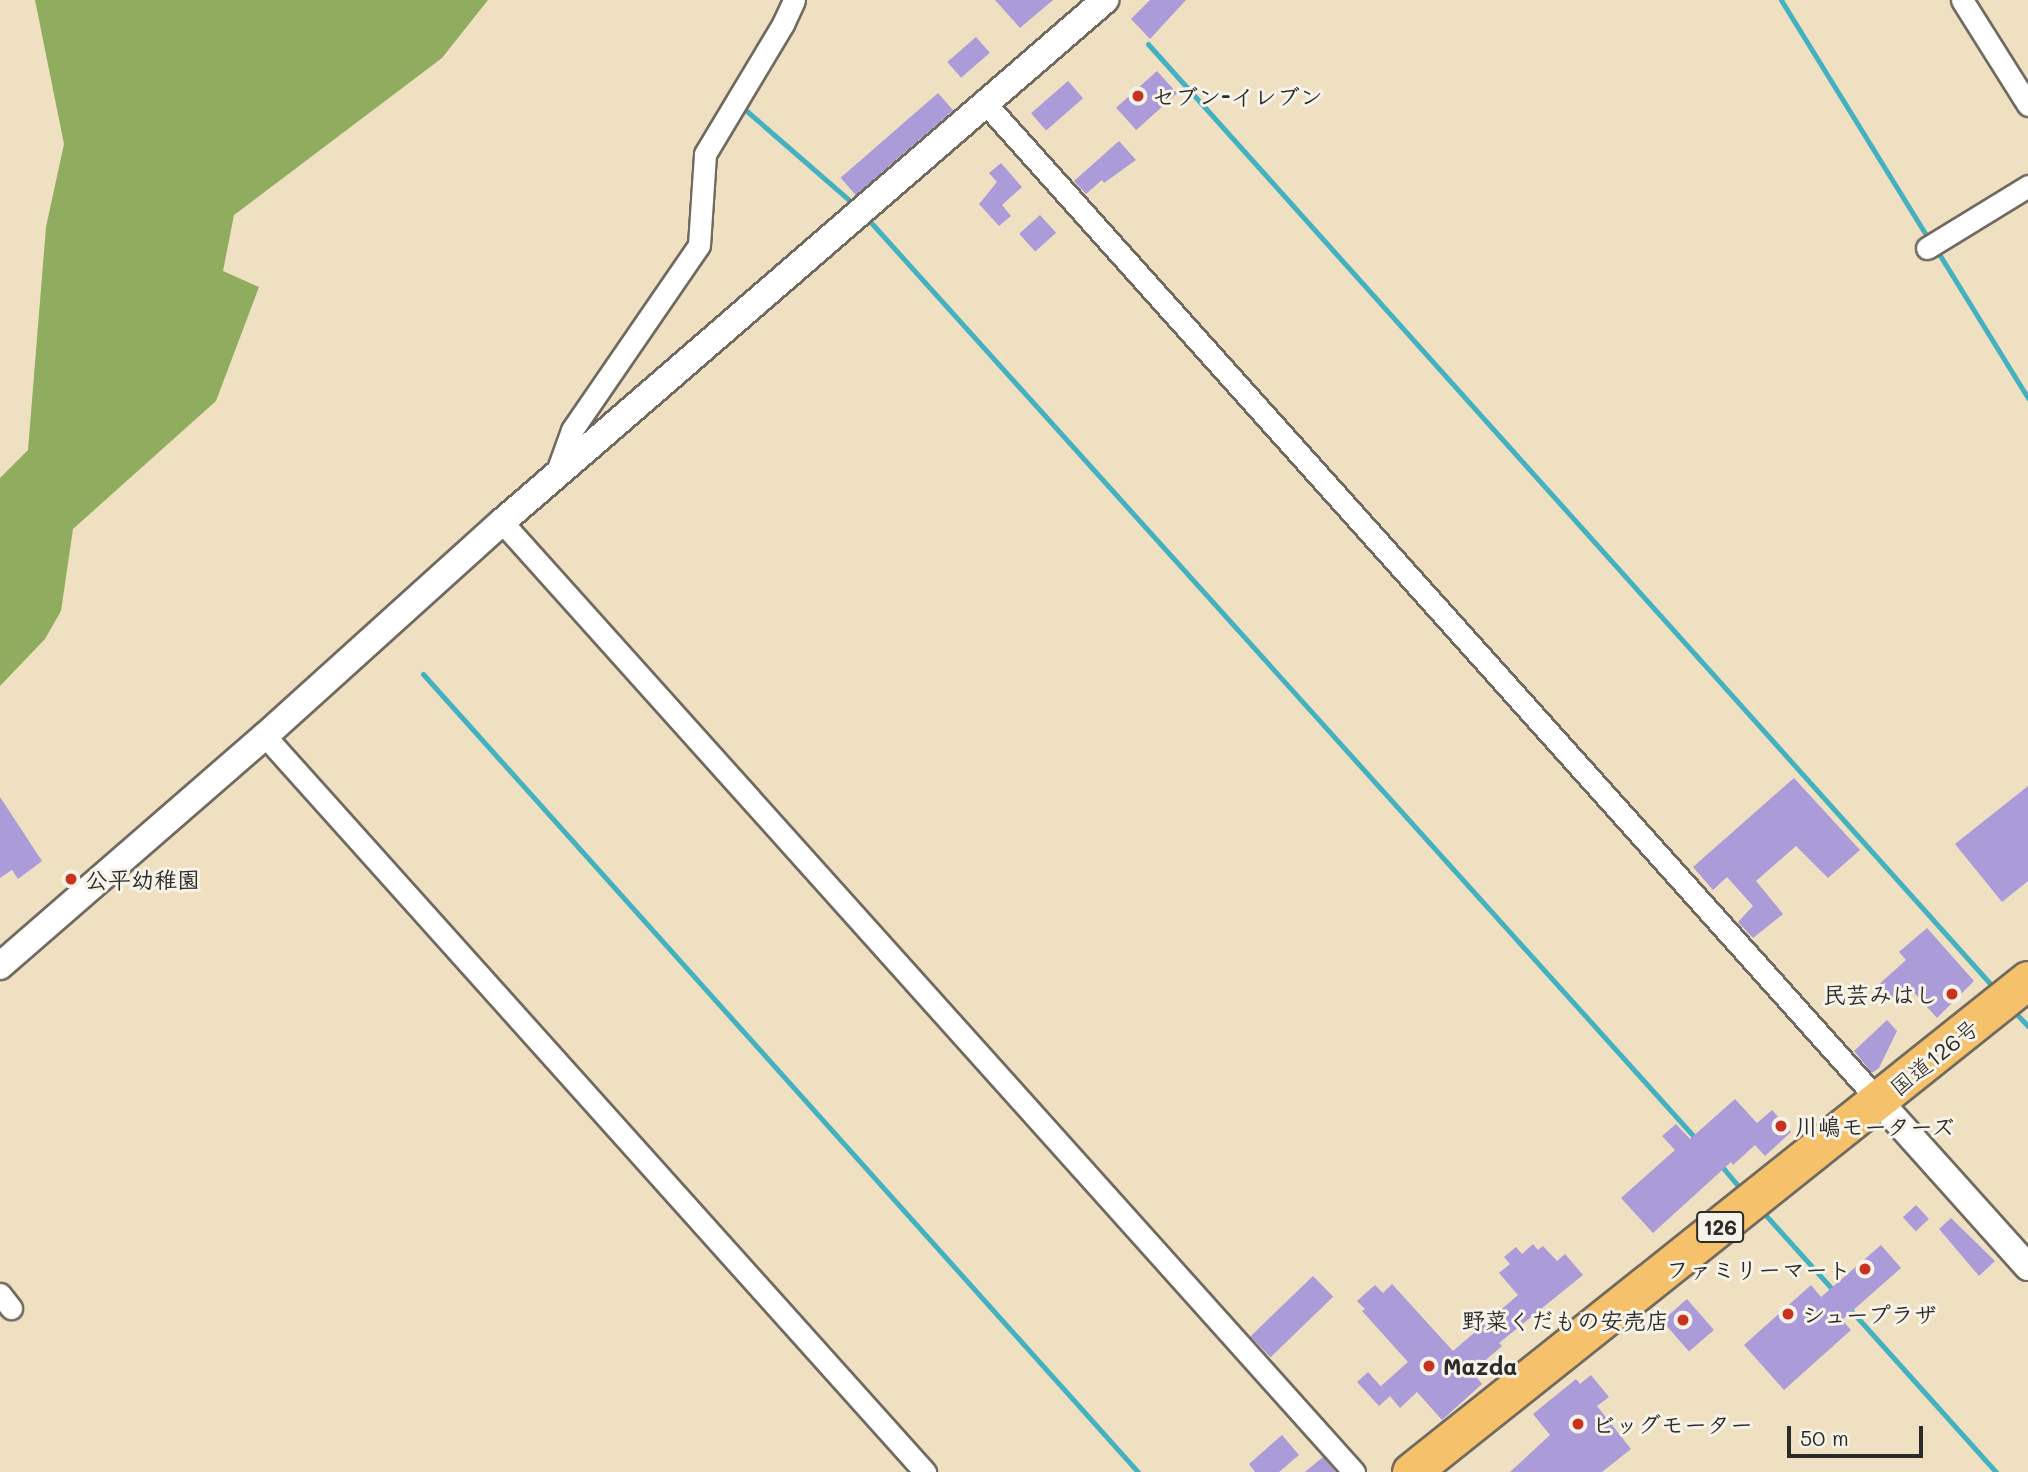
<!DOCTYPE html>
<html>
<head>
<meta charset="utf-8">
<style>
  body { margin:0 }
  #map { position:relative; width:2028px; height:1472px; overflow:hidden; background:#efe0c2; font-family:Mali,"Klee One",sans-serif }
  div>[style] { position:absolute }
  .forest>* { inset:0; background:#90ac5f }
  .stream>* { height:5px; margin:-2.5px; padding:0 2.5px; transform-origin:2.5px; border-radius:2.5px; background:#44b1c1 }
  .building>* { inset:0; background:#ab9bd9; transform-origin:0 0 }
  .roads { filter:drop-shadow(2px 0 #706a60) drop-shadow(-2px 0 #706a60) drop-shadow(0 2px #706a60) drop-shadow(0 -2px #706a60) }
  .minor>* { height:21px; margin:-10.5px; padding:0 10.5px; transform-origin:10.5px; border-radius:10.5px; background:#fff }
  .tertiary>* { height:26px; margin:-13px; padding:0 13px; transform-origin:13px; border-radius:13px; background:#fff }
  .trunk>* { height:37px; margin:-18.5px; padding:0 18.5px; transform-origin:18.5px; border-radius:18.5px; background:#f5c16b }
  .dots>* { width:19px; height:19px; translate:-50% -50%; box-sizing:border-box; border:4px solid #f7f3e8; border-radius:50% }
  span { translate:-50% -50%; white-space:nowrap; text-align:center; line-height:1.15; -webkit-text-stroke:6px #f7f3e8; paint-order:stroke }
  .shield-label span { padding:2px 5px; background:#f7f3e8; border:2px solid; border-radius:5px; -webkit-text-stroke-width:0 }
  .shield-label { font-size:21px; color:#2b2b2b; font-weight:700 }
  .poi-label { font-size:23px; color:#2b2b2b; font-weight:700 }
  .left { translate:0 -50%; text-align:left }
  .right { translate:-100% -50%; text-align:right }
  .street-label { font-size:23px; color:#2b2b2b }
  .scale { position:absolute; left:1787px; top:1426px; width:136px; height:32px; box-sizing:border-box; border:4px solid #2b2b2b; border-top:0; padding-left:9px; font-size:21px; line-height:24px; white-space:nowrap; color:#2b2b2b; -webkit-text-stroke:5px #f7f3e8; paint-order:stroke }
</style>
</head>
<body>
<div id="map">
  <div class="forest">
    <i style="clip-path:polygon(35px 0,488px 0,442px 58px,234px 215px,223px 271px,259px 287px,216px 401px,73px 529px,61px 611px,45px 639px,0 686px,0 478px,28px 450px,46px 227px,64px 144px)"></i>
  </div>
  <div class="stream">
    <i style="left:1781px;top:0;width:283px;rotate:58.3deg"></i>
    <i style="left:1148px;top:44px;width:1270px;rotate:48.13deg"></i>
    <i style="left:741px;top:106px;width:154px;rotate:41deg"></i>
    <i style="left:866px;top:217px;width:1243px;rotate:48deg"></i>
    <i style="left:1936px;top:249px;width:175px;rotate:58.3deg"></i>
    <i style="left:423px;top:674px;width:1071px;rotate:48.14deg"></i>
    <i style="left:2011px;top:1008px;width:25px;rotate:47deg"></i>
    <i style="left:1719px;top:1163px;width:35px;rotate:50deg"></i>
    <i style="left:1761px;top:1210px;width:109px;rotate:48deg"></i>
    <i style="left:1847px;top:1306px;width:223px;rotate:48.1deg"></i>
  </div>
  <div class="building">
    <i style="clip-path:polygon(995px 0,1053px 0,1020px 28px)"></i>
    <i style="clip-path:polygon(1150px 0,1186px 0,1150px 39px,1131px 19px)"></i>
    <i style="left:976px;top:37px;width:21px;height:38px;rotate:49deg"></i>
    <i style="left:1157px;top:71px;width:30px;height:55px;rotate:48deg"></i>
    <i style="left:1068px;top:81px;width:23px;height:49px;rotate:49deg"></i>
    <i style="left:938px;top:93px;width:23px;height:129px;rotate:49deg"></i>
    <i style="clip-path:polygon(1119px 141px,1136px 160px,1104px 183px,1102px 180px,1086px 194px,1074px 181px)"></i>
    <i style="clip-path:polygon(1001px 163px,1022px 187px,1002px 205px,1011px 216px,999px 226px,979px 204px,997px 182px,989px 173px)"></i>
    <i style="left:1040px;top:215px;width:24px;height:28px;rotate:48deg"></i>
    <i style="clip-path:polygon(1794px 778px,1860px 850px,1828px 878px,1796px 846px,1756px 881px,1783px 914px,1753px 938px,1738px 922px,1753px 906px,1727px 877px,1713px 890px,1693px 867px)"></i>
    <i style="clip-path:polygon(2028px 786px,2028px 881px,2002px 902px,1955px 844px)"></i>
    <i style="clip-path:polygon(0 797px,42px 861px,18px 879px,12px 870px,0 878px)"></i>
    <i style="clip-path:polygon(1927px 928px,1974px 981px,1937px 1018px,1909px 987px,1889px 1002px,1876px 987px,1906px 960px,1899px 952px)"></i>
    <i style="clip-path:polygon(1887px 1020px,1897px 1031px,1879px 1068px,1872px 1073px,1854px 1051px)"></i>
    <i style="clip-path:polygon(1735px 1099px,1757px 1123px,1772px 1110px,1791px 1132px,1765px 1156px,1755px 1145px,1733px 1165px,1731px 1162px,1653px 1233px,1621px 1198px,1675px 1150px,1662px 1136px,1676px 1124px,1690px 1139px)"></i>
    <i style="left:1916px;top:1205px;width:19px;height:18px;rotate:47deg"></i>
    <i style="clip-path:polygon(1951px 1218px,1995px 1261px,1979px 1276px,1939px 1229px)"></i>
    <i style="clip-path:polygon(1533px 1244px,1538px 1250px,1543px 1246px,1557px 1261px,1565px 1254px,1583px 1275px,1499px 1343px,1502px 1346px,1472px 1372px,1482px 1384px,1442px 1420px,1417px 1392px,1400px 1408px,1390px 1396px,1379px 1406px,1357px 1382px,1368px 1372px,1385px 1391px,1381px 1386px,1408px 1362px,1362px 1311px,1365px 1309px,1357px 1301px,1375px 1285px,1383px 1293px,1392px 1284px,1453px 1351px,1518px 1295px,1499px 1273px,1510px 1264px,1504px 1257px,1516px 1247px,1522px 1254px)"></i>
    <i style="clip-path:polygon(1881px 1245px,1901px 1268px,1842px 1320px,1851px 1330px,1784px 1390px,1744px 1345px,1811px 1285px,1821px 1297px)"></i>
    <i style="left:1313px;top:1276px;width:29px;height:87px;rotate:46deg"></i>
    <i style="left:1687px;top:1299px;width:41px;height:33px;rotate:49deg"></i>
    <i style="clip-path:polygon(1591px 1375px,1609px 1397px,1597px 1406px,1631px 1449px,1602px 1472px,1510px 1472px,1550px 1435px,1533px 1414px,1576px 1379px,1580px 1384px)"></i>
    <i style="clip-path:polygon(1282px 1435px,1299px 1455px,1279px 1472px,1255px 1472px,1249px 1464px)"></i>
    <i style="clip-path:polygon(1323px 1457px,1336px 1472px,1305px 1472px)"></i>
  </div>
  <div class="roads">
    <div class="minor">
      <i style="left:1962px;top:0;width:124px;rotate:57.8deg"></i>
      <i style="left:986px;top:104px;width:1338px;rotate:48.15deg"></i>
      <i style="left:1927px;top:248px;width:119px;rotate:-31.5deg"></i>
      <i style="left:555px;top:477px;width:50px;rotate:-70.1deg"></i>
      <i style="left:572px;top:430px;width:224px;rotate:-55.5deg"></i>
      <i style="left:699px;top:245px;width:91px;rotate:-86.2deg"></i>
      <i style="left:705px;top:154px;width:152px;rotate:-59deg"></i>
      <i style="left:783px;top:24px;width:26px;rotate:-65deg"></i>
      <i style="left:502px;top:522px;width:1276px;rotate:48.11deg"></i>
      <i style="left:265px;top:736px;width:989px;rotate:48.12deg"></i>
      <i style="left:0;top:1294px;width:18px;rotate:52deg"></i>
    </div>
    <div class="tertiary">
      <i style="left:0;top:966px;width:351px;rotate:-41deg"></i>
      <i style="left:265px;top:736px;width:319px;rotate:-42.1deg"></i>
      <i style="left:502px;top:522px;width:798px;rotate:-40.88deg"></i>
      <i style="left:1879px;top:1101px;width:223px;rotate:48.1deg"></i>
    </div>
    <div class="trunk">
      <i style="left:1411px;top:1472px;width:789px;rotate:-38.57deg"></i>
    </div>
  </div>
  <div class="dots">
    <i style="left:1138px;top:96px;background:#c8321e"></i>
    <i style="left:71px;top:879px;background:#c8321e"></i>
    <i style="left:1952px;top:994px;background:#c8321e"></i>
    <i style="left:1781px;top:1126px;background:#c8321e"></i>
    <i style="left:1865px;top:1269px;background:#c8321e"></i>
    <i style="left:1788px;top:1314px;background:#c8321e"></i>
    <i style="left:1683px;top:1320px;background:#c8321e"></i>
    <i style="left:1429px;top:1366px;background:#c8321e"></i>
    <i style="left:1578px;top:1424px;background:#c8321e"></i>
  </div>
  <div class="shield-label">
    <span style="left:1720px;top:1227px">126</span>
  </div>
  <div class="poi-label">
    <span class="left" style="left:1152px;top:96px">セブン-イレブン</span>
    <span class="left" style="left:85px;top:879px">公平幼稚園</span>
    <span class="right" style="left:1938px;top:994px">民芸みはし</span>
    <span class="left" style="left:1795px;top:1126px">川嶋モーターズ</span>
    <span class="right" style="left:1851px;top:1269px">ファミリーマート</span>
    <span class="left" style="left:1802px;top:1314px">シュープラザ</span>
    <span class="right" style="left:1669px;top:1320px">野菜くだもの安売店</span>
    <span class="left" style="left:1443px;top:1366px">Mazda</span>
    <span class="left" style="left:1592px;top:1424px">ビッグモーター</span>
  </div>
  <div class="street-label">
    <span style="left:1934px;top:1057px;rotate:-39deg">国道126号</span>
  </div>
  <div class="scale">50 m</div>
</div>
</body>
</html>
